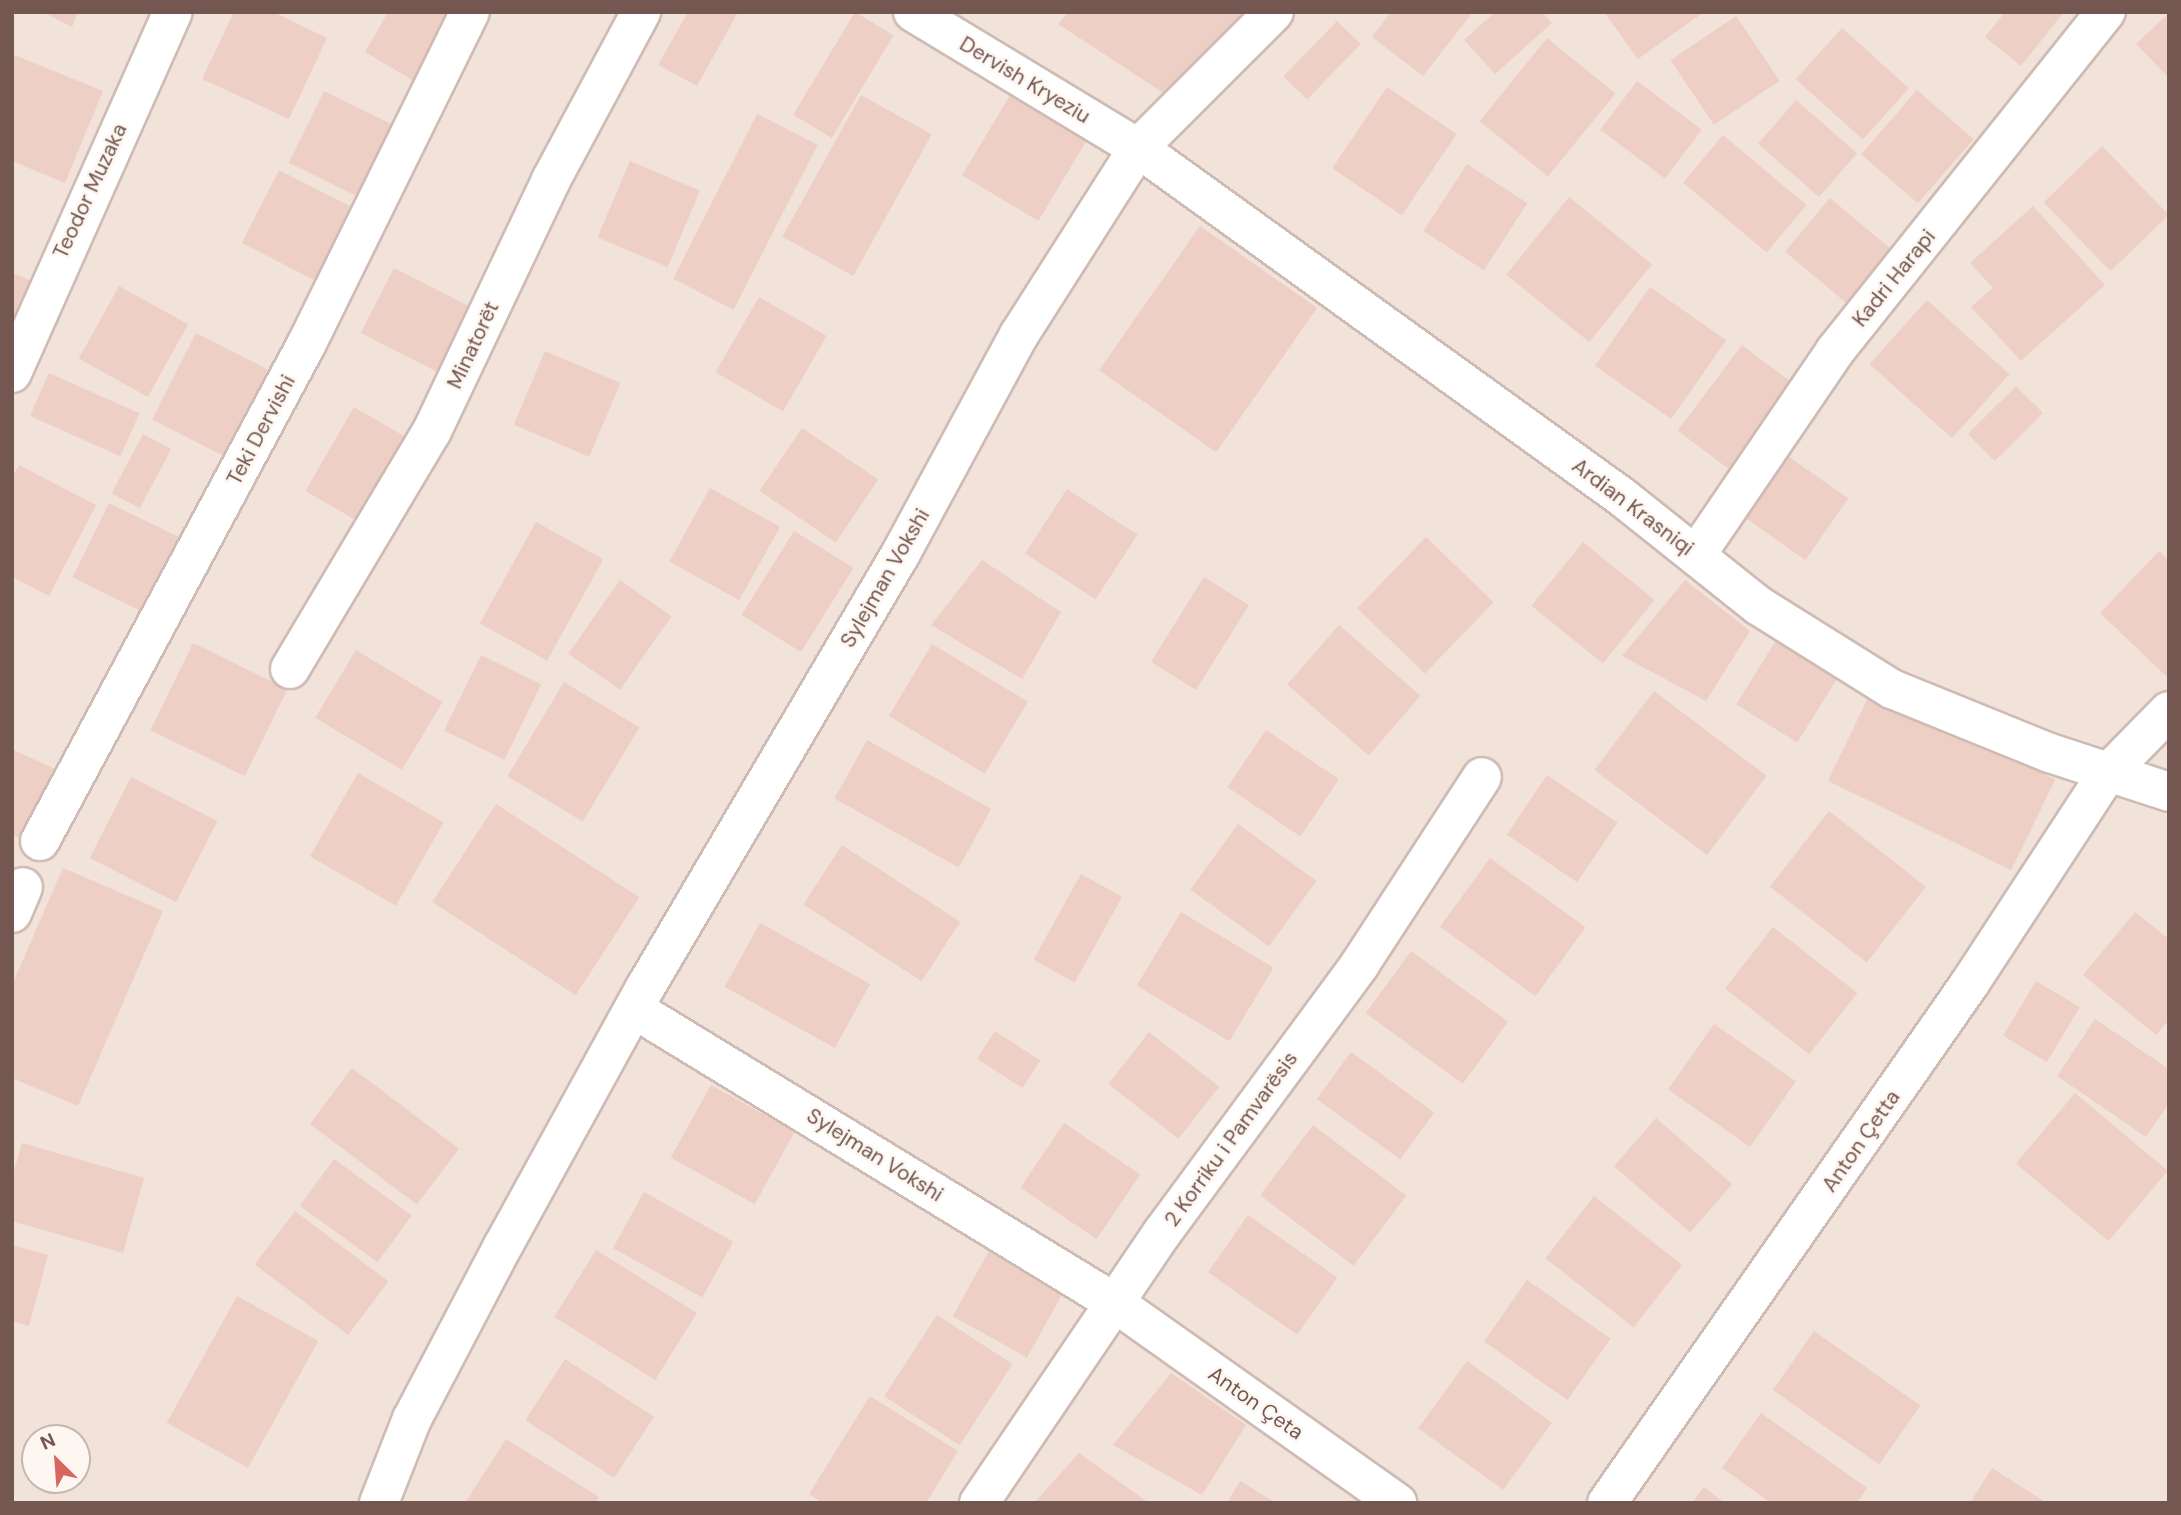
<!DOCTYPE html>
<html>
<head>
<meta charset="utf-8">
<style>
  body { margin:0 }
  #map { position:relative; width:2181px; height:1515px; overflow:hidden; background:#faf2eb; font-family:"DM Sans",sans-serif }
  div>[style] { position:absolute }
  .residential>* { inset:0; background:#f1e3da }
  .building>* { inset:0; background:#edcfc5; transform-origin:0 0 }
  .roads { filter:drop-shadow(2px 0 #cebbb4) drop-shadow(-2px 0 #cebbb4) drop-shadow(0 2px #cebbb4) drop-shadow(0 -2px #cebbb4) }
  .minor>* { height:38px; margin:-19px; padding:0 19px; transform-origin:19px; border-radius:19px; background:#fff }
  span { translate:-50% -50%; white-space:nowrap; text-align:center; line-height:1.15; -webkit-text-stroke:5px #fdf6f1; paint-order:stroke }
  .street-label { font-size:21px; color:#735750 }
  .frame { position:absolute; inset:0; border:14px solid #735750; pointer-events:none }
  .north { position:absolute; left:21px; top:1424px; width:70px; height:70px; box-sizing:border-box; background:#fdf6f1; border:2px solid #c6b6b1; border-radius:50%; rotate:335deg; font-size:19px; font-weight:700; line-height:28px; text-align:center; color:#735750 }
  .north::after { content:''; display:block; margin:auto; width:24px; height:32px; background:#d6665e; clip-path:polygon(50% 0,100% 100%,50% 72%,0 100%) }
</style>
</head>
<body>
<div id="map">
  <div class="residential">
    <i style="clip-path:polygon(evenodd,12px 12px,2169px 12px,2169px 1503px,12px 1503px,12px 12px,35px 1438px,77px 1438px,77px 1480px,35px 1480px,35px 1438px)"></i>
  </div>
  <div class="building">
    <i style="clip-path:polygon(43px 12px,78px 12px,72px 27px)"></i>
    <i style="clip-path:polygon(234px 12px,273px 12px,327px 38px,289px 119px,202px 79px)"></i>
    <i style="clip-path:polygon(388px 12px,462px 12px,419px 84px,365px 52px)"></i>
    <i style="clip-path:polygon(688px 12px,738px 12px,697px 86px,658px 65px)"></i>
    <i style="left:855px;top:12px;width:45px;height:120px;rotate:31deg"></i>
    <i style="clip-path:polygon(1068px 12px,1237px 12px,1247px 19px,1165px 94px,1058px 24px)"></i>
    <i style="clip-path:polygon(1391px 12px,1473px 12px,1423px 76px,1372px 37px)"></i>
    <i style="clip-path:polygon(1495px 12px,1542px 12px,1552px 23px,1495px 74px,1464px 40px)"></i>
    <i style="clip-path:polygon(1604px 12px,1704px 12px,1638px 59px)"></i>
    <i style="clip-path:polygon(2005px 12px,2064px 12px,2021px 66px,1985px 37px)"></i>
    <i style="clip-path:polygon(2169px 13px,2169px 78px,2136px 44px)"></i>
    <i style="left:1736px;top:16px;width:78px;height:79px;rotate:56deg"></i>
    <i style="left:1337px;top:21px;width:33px;height:77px;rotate:44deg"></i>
    <i style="left:1842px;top:28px;width:90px;height:69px;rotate:42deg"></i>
    <i style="left:1547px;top:38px;width:88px;height:107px;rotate:39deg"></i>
    <i style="clip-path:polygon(12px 54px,103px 91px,65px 183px,12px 161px)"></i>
    <i style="left:1637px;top:81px;width:81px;height:61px;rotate:37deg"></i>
    <i style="left:1387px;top:87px;width:84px;height:98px;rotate:34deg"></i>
    <i style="left:1917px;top:90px;width:75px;height:85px;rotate:41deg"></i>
    <i style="left:324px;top:91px;width:79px;height:80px;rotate:26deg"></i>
    <i style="left:1012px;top:92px;width:89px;height:97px;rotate:31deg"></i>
    <i style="left:861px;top:95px;width:81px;height:162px;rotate:29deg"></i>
    <i style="left:1796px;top:100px;width:81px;height:58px;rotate:41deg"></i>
    <i style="left:757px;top:114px;width:68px;height:185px;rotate:27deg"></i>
    <i style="left:1723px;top:135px;width:109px;height:62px;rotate:40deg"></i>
    <i style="left:2102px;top:146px;width:96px;height:81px;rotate:46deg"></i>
    <i style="left:630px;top:161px;width:76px;height:83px;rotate:23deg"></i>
    <i style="left:1467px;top:164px;width:72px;height:80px;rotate:33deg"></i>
    <i style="left:279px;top:170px;width:85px;height:82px;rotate:27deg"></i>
    <i style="left:1569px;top:197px;width:107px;height:100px;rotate:39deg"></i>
    <i style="left:1830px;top:198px;width:87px;height:70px;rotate:40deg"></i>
    <i style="clip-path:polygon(2033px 206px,2105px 285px,2021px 361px,1971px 307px,1993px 288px,1970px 263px)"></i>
    <i style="left:1200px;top:226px;width:143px;height:176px;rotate:35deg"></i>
    <i style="left:394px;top:268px;width:93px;height:73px;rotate:27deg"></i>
    <i style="clip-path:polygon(12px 273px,40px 284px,12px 351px)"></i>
    <i style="left:119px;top:286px;width:79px;height:83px;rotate:29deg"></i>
    <i style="left:1650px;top:287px;width:93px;height:96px;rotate:35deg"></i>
    <i style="left:759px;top:297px;width:78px;height:87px;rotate:30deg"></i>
    <i style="left:1927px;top:300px;width:111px;height:86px;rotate:42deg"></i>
    <i style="left:196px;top:333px;width:84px;height:97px;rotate:27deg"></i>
    <i style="left:1742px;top:345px;width:69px;height:107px;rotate:37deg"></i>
    <i style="left:545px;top:351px;width:82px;height:80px;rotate:23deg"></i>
    <i style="left:49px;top:373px;width:99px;height:47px;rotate:24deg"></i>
    <i style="left:2016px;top:386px;width:38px;height:68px;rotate:45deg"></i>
    <i style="left:354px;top:407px;width:66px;height:97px;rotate:30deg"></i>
    <i style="left:802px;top:428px;width:92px;height:76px;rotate:34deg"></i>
    <i style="left:143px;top:434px;width:32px;height:67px;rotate:28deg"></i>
    <i style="left:1782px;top:452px;width:81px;height:75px;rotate:35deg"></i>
    <i style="clip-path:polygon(19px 465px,96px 505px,49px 596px,12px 577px,12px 477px)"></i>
    <i style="left:710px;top:488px;width:80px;height:84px;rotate:29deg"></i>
    <i style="left:1067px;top:489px;width:84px;height:77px;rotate:33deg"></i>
    <i style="left:109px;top:503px;width:88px;height:83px;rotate:26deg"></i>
    <i style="left:536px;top:522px;width:77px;height:116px;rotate:29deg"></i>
    <i style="left:794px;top:531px;width:70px;height:99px;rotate:32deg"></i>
    <i style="left:1426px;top:537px;width:94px;height:99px;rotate:44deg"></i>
    <i style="left:1583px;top:542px;width:92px;height:82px;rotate:39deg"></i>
    <i style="clip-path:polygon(2159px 551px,2169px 560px,2169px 679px,2100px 613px)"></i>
    <i style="clip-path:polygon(982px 560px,1061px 612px,1022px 679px,931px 625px)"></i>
    <i style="left:1204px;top:577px;width:53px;height:100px;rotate:32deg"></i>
    <i style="left:620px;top:580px;width:63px;height:90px;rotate:35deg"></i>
    <i style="clip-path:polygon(1685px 580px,1750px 631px,1706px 701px,1622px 656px)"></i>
    <i style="left:1339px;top:625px;width:108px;height:79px;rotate:41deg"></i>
    <i style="left:1777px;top:639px;width:72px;height:77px;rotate:32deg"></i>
    <i style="left:193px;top:643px;width:105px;height:97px;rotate:26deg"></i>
    <i style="left:932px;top:644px;width:112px;height:84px;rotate:31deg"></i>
    <i style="left:356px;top:650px;width:101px;height:79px;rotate:31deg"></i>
    <i style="left:481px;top:655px;width:67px;height:84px;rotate:26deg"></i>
    <i style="left:564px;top:682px;width:88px;height:110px;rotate:31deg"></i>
    <i style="left:1872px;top:690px;width:204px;height:101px;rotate:26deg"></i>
    <i style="left:1654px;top:691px;width:141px;height:99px;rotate:37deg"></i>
    <i style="left:1266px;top:730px;width:88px;height:69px;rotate:34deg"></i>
    <i style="left:867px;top:740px;width:142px;height:67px;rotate:29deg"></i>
    <i style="clip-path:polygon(12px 749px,61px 772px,28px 842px,12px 835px)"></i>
    <i style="left:358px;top:773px;width:99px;height:96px;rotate:30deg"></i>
    <i style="left:1547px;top:775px;width:85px;height:72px;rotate:34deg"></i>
    <i style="left:131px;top:777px;width:97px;height:91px;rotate:27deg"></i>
    <i style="left:496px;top:804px;width:171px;height:117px;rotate:33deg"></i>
    <i style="left:1829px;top:811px;width:123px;height:96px;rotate:38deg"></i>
    <i style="left:1238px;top:824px;width:97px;height:81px;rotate:36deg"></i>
    <i style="left:842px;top:845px;width:141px;height:71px;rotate:33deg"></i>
    <i style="left:1490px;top:858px;width:118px;height:85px;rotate:36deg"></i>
    <i style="clip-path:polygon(63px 868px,163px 911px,78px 1106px,12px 1078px,12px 985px)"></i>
    <i style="left:1081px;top:874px;width:47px;height:98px;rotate:29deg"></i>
    <i style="left:1181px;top:912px;width:108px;height:86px;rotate:31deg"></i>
    <i style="clip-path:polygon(2135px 912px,2169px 939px,2169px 1020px,2156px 1035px,2083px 975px)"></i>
    <i style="left:760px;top:923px;width:126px;height:73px;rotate:29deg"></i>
    <i style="left:1773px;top:927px;width:107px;height:78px;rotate:38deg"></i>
    <i style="left:1411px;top:951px;width:120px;height:77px;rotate:36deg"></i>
    <i style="left:2036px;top:981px;width:51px;height:64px;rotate:31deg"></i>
    <i style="clip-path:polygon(2095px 1019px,2169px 1069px,2169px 1103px,2146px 1137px,2057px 1076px)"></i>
    <i style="left:1714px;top:1024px;width:100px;height:80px;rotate:35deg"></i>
    <i style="left:995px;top:1031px;width:54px;height:33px;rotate:33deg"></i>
    <i style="left:1149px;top:1032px;width:89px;height:66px;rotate:38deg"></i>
    <i style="left:1351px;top:1052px;width:103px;height:58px;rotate:36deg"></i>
    <i style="left:352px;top:1068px;width:134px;height:70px;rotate:37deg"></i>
    <i style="left:711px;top:1085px;width:96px;height:83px;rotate:29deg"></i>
    <i style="left:2075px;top:1093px;width:121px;height:92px;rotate:40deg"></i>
    <i style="left:1656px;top:1118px;width:101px;height:64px;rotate:41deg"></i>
    <i style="left:1064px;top:1123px;width:92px;height:78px;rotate:34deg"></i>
    <i style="left:1313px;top:1125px;width:117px;height:88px;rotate:37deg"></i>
    <i style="clip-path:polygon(22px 1143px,144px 1178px,123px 1253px,12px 1221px,12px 1178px)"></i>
    <i style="left:334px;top:1159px;width:96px;height:58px;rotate:36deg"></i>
    <i style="left:644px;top:1192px;width:102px;height:64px;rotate:29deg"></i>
    <i style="left:1594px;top:1196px;width:112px;height:79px;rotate:38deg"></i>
    <i style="left:295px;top:1211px;width:117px;height:67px;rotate:37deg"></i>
    <i style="left:1248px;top:1215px;width:109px;height:70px;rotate:35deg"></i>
    <i style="clip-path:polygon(12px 1245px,48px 1255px,29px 1326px,12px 1321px)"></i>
    <i style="left:990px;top:1249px;width:85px;height:77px;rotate:29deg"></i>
    <i style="left:596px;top:1250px;width:119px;height:79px;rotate:32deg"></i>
    <i style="left:1527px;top:1280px;width:102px;height:75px;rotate:35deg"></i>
    <i style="left:237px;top:1296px;width:93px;height:145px;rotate:29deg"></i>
    <i style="left:937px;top:1315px;width:90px;height:97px;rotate:33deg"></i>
    <i style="left:1814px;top:1331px;width:130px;height:72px;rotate:35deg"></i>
    <i style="left:565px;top:1359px;width:106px;height:73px;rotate:33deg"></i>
    <i style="left:1467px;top:1361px;width:105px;height:83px;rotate:36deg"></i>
    <i style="clip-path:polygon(1171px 1373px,1246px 1425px,1202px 1495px,1113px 1445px)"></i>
    <i style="clip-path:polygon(870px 1396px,958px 1451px,926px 1503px,823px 1503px,809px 1494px)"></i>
    <i style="clip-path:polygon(1761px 1413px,1867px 1488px,1857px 1503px,1771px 1503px,1722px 1468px)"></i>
    <i style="clip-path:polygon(506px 1439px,599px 1497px,595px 1503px,465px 1503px)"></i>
    <i style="clip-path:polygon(1079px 1453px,1149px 1503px,1034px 1503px)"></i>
    <i style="clip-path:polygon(1992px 1468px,2047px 1503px,1970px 1503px)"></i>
    <i style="clip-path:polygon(1240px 1481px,1276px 1503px,1227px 1503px)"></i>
    <i style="clip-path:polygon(1704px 1487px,1725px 1503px,1692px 1503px)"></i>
  </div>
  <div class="roads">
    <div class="minor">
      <i style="left:913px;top:12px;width:263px;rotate:31.2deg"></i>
      <i style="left:1138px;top:148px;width:597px;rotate:35.79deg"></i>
      <i style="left:1622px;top:497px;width:175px;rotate:38.5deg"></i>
      <i style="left:1759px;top:606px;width:157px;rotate:32deg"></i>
      <i style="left:1892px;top:689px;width:170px;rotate:22.1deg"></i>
      <i style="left:2050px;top:753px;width:125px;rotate:18.1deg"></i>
      <i style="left:12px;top:373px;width:395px;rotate:-66deg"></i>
      <i style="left:1696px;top:555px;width:247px;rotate:-55.7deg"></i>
      <i style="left:1835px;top:351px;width:434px;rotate:-51.4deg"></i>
      <i style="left:290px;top:669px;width:277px;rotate:-59.2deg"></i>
      <i style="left:432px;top:431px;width:278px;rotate:-64.6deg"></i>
      <i style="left:551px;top:180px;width:191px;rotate:-61.8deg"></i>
      <i style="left:40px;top:841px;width:563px;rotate:-61.8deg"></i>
      <i style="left:306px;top:345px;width:371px;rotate:-63.8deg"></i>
      <i style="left:12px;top:913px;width:28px;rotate:-67deg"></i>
      <i style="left:634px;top:1009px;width:564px;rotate:31.43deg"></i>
      <i style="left:1115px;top:1303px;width:346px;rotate:35.3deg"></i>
      <i style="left:379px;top:1503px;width:90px;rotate:-68.6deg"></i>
      <i style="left:412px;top:1419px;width:195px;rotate:-62.3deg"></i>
      <i style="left:503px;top:1246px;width:294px;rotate:-61.2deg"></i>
      <i style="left:645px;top:988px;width:505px;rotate:-59.52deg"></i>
      <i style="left:901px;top:553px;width:248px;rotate:-61.6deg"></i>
      <i style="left:1019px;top:335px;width:222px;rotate:-57.5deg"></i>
      <i style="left:1138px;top:148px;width:192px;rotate:-45deg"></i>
      <i style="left:979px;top:1503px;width:326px;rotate:-55.9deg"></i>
      <i style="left:1162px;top:1233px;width:334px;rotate:-53.6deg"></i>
      <i style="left:1360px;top:964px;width:223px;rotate:-56.9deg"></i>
      <i style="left:1607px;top:1503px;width:634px;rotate:-55.08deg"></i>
      <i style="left:1970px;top:983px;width:250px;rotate:-56.8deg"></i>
      <i style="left:2107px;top:774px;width:88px;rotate:-45.5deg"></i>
    </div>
  </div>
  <div class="street-label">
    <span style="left:1025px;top:80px;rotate:31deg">Dervish Kryeziu</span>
    <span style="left:90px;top:191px;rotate:-65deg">Teodor Muzaka</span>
    <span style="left:1894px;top:278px;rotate:-51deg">Kadri Harapi</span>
    <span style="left:473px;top:345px;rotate:-65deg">Minatorët</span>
    <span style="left:261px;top:430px;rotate:-62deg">Teki Dervishi</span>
    <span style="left:1633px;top:507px;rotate:37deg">Ardian Krasniqi</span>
    <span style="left:885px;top:578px;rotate:-60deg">Sylejman Vokshi</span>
    <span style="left:1231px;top:1139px;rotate:-54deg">2 Korriku i Pamvarësis</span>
    <span style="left:1861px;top:1141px;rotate:-55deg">Anton Çetta</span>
    <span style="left:875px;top:1155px;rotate:32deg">Sylejman Vokshi</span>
    <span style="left:1256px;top:1403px;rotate:35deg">Anton Çeta</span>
  </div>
  <div class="frame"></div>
  <div class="north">N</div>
</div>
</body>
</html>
